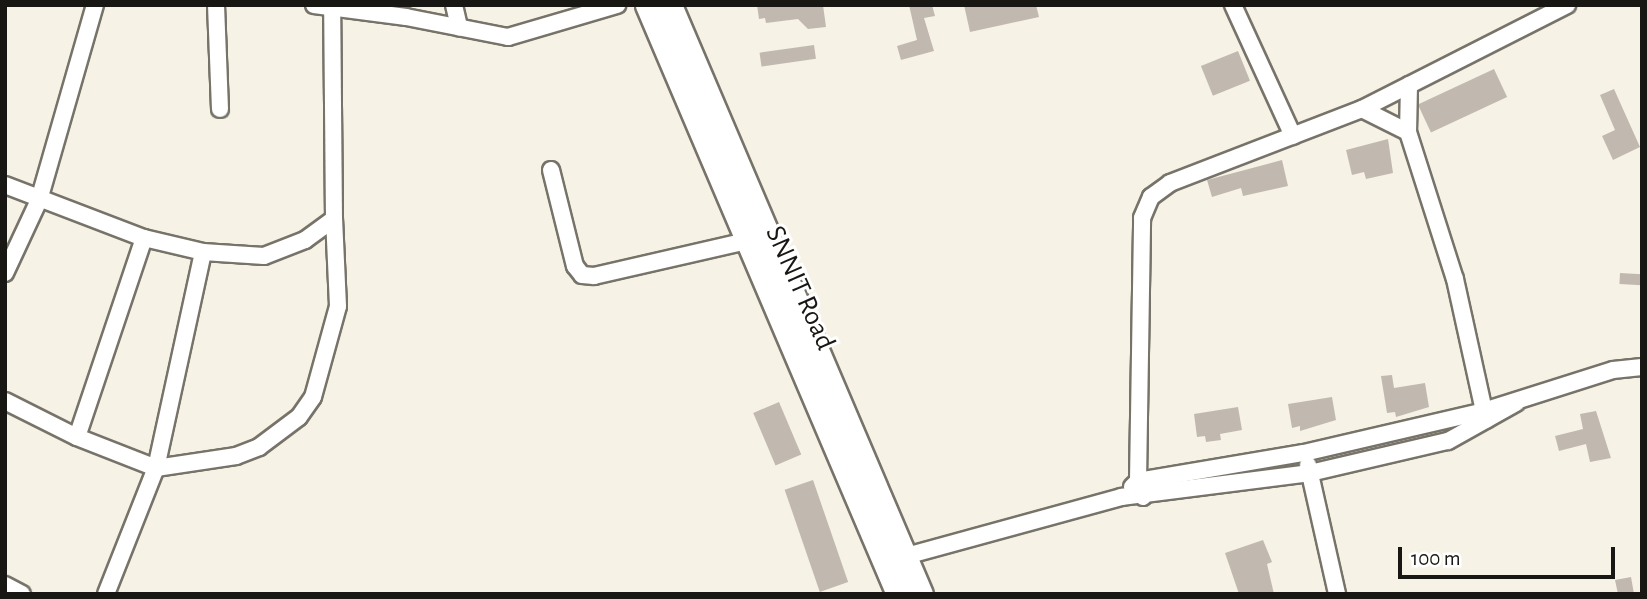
<!DOCTYPE html>
<html>
<head>
<meta charset="utf-8">
<style>
  body { margin:0 }
  #map { position:relative; width:1647px; height:599px; overflow:hidden; background:#f6f2e6; font-family:"Alegreya Sans",sans-serif }
  div>[style] { position:absolute }
  .building>* { inset:0; background:#c1b9b0; transform-origin:0 0 }
  .roads { filter:drop-shadow(2px 0 #777369) drop-shadow(-2px 0 #777369) drop-shadow(0 2px #777369) drop-shadow(0 -2px #777369) }
  .street>* { height:16px; margin:-8px; padding:0 8px; transform-origin:8px; border-radius:8px; background:#fff }
  .secondary>* { height:23px; margin:-11.5px; padding:0 11.5px; transform-origin:11.5px; border-radius:11.5px; background:#fff }
  span { translate:-50% -50%; white-space:nowrap; text-align:center; line-height:1.15; -webkit-text-stroke:6px #fff; paint-order:stroke }
  .street-label { font-size:28px; color:#191713 }
  .frame { position:absolute; inset:0; border:7px solid #191713; pointer-events:none }
  .scale { position:absolute; left:1398px; top:547px; width:217px; height:32px; box-sizing:border-box; border:4px solid #191713; border-top:0; padding-left:9px; font-size:21px; line-height:24px; white-space:nowrap; color:#191713; -webkit-text-stroke:5px #fff; paint-order:stroke }
</style>
</head>
<body>
<div id="map">
  <div class="building">
    <i style="clip-path:polygon(757px 5px,823px 5px,826px 27px,808px 29px,798px 19px,766px 23px,765px 18px,759px 19px)"></i>
    <i style="clip-path:polygon(909px 5px,932px 5px,935px 16px,924px 18px,934px 51px,901px 60px,897px 46px,917px 40px)"></i>
    <i style="clip-path:polygon(964px 5px,1036px 5px,1039px 17px,970px 32px)"></i>
    <i style="left:814px;top:45px;width:14px;height:55px;rotate:82deg"></i>
    <i style="left:1238px;top:51px;width:32px;height:40px;rotate:68deg"></i>
    <i style="left:1494px;top:69px;width:31px;height:84px;rotate:65deg"></i>
    <i style="clip-path:polygon(1614px 89px,1640px 147px,1613px 160px,1602px 136px,1615px 130px,1600px 95px)"></i>
    <i style="clip-path:polygon(1388px 139px,1393px 173px,1366px 179px,1364px 172px,1352px 175px,1346px 150px)"></i>
    <i style="clip-path:polygon(1282px 160px,1288px 186px,1243px 196px,1241px 188px,1212px 197px,1207px 180px)"></i>
    <i style="left:1620px;top:273px;width:22px;height:11px;rotate:3deg"></i>
    <i style="clip-path:polygon(1392px 375px,1394px 388px,1425px 383px,1429px 407px,1396px 417px,1395px 412px,1387px 413px,1381px 376px)"></i>
    <i style="clip-path:polygon(1332px 397px,1336px 420px,1300px 431px,1300px 426px,1292px 428px,1288px 404px)"></i>
    <i style="left:779px;top:402px;width:57px;height:28px;rotate:67deg"></i>
    <i style="clip-path:polygon(1238px 407px,1242px 430px,1220px 434px,1221px 440px,1206px 442px,1205px 436px,1197px 437px,1194px 414px)"></i>
    <i style="clip-path:polygon(1596px 411px,1611px 458px,1590px 462px,1586px 444px,1559px 451px,1555px 436px,1583px 429px,1580px 414px)"></i>
    <i style="left:813px;top:480px;width:108px;height:30px;rotate:71deg"></i>
    <i style="clip-path:polygon(1263px 540px,1272px 562px,1267px 564px,1274px 594px,1239px 594px,1225px 553px)"></i>
    <i style="clip-path:polygon(1631px 577px,1634px 594px,1618px 594px,1615px 580px)"></i>
  </div>
  <div class="roads">
    <div class="street">
      <i style="left:216px;top:5px;width:104px;rotate:87.8deg"></i>
      <i style="left:314px;top:5px;width:93px;rotate:7.4deg"></i>
      <i style="left:406px;top:17px;width:104px;rotate:11.1deg"></i>
      <i style="left:508px;top:37px;width:114px;rotate:-16.4deg"></i>
      <i style="left:454px;top:5px;width:23px;rotate:77deg"></i>
      <i style="left:1233px;top:5px;width:144px;rotate:65.4deg"></i>
      <i style="left:1409px;top:85px;width:47px;rotate:91.2deg"></i>
      <i style="left:1408px;top:132px;width:154px;rotate:72.3deg"></i>
      <i style="left:1455px;top:279px;width:144px;rotate:77.6deg"></i>
      <i style="left:1362px;top:109px;width:51px;rotate:26.6deg"></i>
      <i style="left:551px;top:170px;width:99px;rotate:76deg"></i>
      <i style="left:575px;top:266px;width:11px;rotate:52deg"></i>
      <i style="left:582px;top:275px;width:12px;rotate:5deg"></i>
      <i style="left:594px;top:276px;width:157px;rotate:-12.9deg"></i>
      <i style="left:5px;top:185px;width:149px;rotate:20.9deg"></i>
      <i style="left:144px;top:238px;width:61px;rotate:13.3deg"></i>
      <i style="left:203px;top:252px;width:61px;rotate:3.8deg"></i>
      <i style="left:264px;top:256px;width:44px;rotate:-21.3deg"></i>
      <i style="left:305px;top:240px;width:36px;rotate:-36deg"></i>
      <i style="left:334px;top:219px;width:209px;rotate:-90.5deg"></i>
      <i style="left:5px;top:273px;width:81px;rotate:-65deg"></i>
      <i style="left:39px;top:200px;width:203px;rotate:-74deg"></i>
      <i style="left:5px;top:401px;width:80px;rotate:26.6deg"></i>
      <i style="left:77px;top:437px;width:85px;rotate:21.4deg"></i>
      <i style="left:156px;top:468px;width:81px;rotate:-8.5deg"></i>
      <i style="left:236px;top:456px;width:25px;rotate:-21deg"></i>
      <i style="left:259px;top:447px;width:50px;rotate:-36.9deg"></i>
      <i style="left:299px;top:417px;width:24px;rotate:-55deg"></i>
      <i style="left:313px;top:397px;width:94px;rotate:-74.6deg"></i>
      <i style="left:338px;top:306px;width:87px;rotate:-92.6deg"></i>
      <i style="left:77px;top:437px;width:210px;rotate:-71.4deg"></i>
      <i style="left:1308px;top:465px;width:132px;rotate:77.3deg"></i>
      <i style="left:1132px;top:487px;width:8px;rotate:-45deg"></i>
      <i style="left:1138px;top:481px;width:168px;rotate:-9.6deg"></i>
      <i style="left:1304px;top:453px;width:185px;rotate:-13.1deg"></i>
      <i style="left:1484px;top:411px;width:135px;rotate:-17.6deg"></i>
      <i style="left:1613px;top:370px;width:29px;rotate:-6deg"></i>
      <i style="left:1143px;top:497px;width:17px;rotate:-107deg"></i>
      <i style="left:1138px;top:481px;width:263px;rotate:-89.1deg"></i>
      <i style="left:1142px;top:218px;width:23px;rotate:-67deg"></i>
      <i style="left:1151px;top:197px;width:24px;rotate:-36deg"></i>
      <i style="left:1170px;top:183px;width:206px;rotate:-21.1deg"></i>
      <i style="left:1362px;top:109px;width:230px;rotate:-26.9deg"></i>
      <i style="left:906px;top:556px;width:223px;rotate:-15.3deg"></i>
      <i style="left:1121px;top:497px;width:191px;rotate:-7.2deg"></i>
      <i style="left:1310px;top:473px;width:142px;rotate:-13.1deg"></i>
      <i style="left:1448px;top:441px;width:78px;rotate:-29.2deg"></i>
      <i style="left:5px;top:585px;width:19px;rotate:28deg"></i>
      <i style="left:106px;top:594px;width:136px;rotate:-68.4deg"></i>
      <i style="left:156px;top:468px;width:221px;rotate:-77.7deg"></i>
    </div>
    <div class="secondary">
      <i style="left:647px;top:5px;width:640px;rotate:66.92deg"></i>
      <i style="left:670px;top:5px;width:640px;rotate:66.92deg"></i>
    </div>
  </div>
  <div class="street-label">
    <span style="left:800px;top:288px;rotate:66deg">SNNIT Road</span>
  </div>
  <div class="frame"></div>
  <div class="scale">100 m</div>
</div>
</body>
</html>
